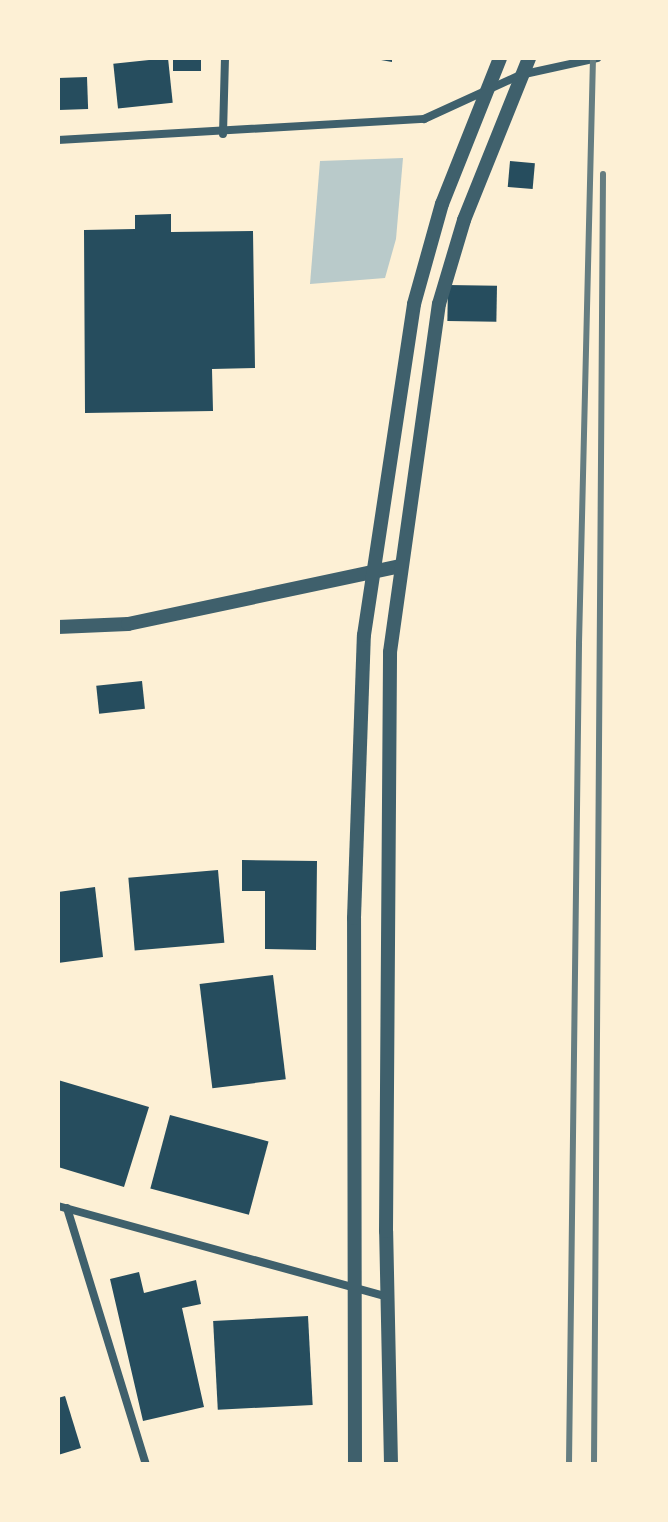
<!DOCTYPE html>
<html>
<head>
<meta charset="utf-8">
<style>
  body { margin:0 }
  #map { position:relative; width:668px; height:1522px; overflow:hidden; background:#fdf0d5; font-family:"Sofia Sans Condensed",sans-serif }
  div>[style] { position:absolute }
  .green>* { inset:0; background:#b9caca }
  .building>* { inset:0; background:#264d5e; transform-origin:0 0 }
  .minor>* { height:8px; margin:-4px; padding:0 4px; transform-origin:4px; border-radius:4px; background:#3f606c }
  .tertiary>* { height:14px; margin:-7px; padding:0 7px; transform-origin:7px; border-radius:7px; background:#3f606c }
  .rail>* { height:6px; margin:-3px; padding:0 3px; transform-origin:3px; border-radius:3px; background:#657d81 }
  span { translate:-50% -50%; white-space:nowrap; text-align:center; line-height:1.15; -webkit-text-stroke:6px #fdf0d5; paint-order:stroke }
  .frame { position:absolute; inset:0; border:60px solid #fdf0d5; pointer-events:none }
</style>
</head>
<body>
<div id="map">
  <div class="green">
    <i style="clip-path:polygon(403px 158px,396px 239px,385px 278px,310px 284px,320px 161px)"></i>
  </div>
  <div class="building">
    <i style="left:168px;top:58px;width:45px;height:55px;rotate:84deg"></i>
    <i style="left:173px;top:58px;width:28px;height:13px"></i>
    <i style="clip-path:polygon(370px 58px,392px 58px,392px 62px)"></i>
    <i style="left:87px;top:77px;width:32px;height:29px;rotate:88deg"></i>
    <i style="left:510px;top:161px;width:25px;height:26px;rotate:5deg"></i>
    <i style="clip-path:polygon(171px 214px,171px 232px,253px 231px,255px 368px,212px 369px,213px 411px,85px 413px,84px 230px,135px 229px,135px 215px)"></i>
    <i style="left:448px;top:285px;width:49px;height:36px;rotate:1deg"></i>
    <i style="left:142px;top:681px;width:28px;height:46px;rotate:84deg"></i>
    <i style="clip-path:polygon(242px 860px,317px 861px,316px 950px,265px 949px,265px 891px,242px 891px)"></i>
    <i style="left:218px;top:870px;width:73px;height:90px;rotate:85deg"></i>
    <i style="clip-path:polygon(95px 887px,103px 957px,58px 963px,58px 892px)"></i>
    <i style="left:273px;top:975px;width:105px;height:74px;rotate:83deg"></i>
    <i style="clip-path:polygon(58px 1080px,149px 1107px,124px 1187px,58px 1167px)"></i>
    <i style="left:170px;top:1115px;width:102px;height:76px;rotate:15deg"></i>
    <i style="clip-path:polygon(139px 1272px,144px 1293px,196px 1280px,201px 1304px,182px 1308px,204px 1407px,143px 1421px,110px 1279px)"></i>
    <i style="left:308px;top:1316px;width:89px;height:95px;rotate:87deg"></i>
    <i style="clip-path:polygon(65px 1396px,81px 1448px,58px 1455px,58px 1398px)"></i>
  </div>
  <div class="minor">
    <i style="left:223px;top:134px;width:76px;rotate:-88.5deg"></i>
    <i style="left:58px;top:140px;width:367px;rotate:-3.3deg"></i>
    <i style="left:424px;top:119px;width:106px;rotate:-24.6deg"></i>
    <i style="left:520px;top:75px;width:79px;rotate:-12.4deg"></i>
    <i style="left:58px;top:1206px;width:342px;rotate:15.4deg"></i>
    <i style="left:67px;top:1208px;width:268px;rotate:72.9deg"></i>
  </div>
  <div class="tertiary">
    <i style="left:58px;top:627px;width:70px;rotate:-2.5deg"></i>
    <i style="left:128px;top:624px;width:278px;rotate:-12deg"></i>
    <i style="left:355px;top:1464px;width:546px;rotate:-90.1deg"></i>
    <i style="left:354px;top:918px;width:283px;rotate:-88deg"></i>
    <i style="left:364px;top:635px;width:335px;rotate:-81.4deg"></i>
    <i style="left:414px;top:304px;width:104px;rotate:-74.4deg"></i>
    <i style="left:442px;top:204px;width:157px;rotate:-68.3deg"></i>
    <i style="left:391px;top:1464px;width:233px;rotate:-91.2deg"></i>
    <i style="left:386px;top:1231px;width:579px;rotate:-89.6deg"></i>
    <i style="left:390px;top:652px;width:351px;rotate:-82deg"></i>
    <i style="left:439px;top:304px;width:88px;rotate:-73.4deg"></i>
    <i style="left:464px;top:220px;width:175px;rotate:-68.1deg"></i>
  </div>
  <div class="rail">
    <i style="left:569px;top:1464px;width:821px;rotate:-89.3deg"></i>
    <i style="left:579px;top:643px;width:585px;rotate:-88.63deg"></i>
    <i style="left:594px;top:1464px;width:1290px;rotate:-89.6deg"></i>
  </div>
  <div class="frame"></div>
</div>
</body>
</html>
